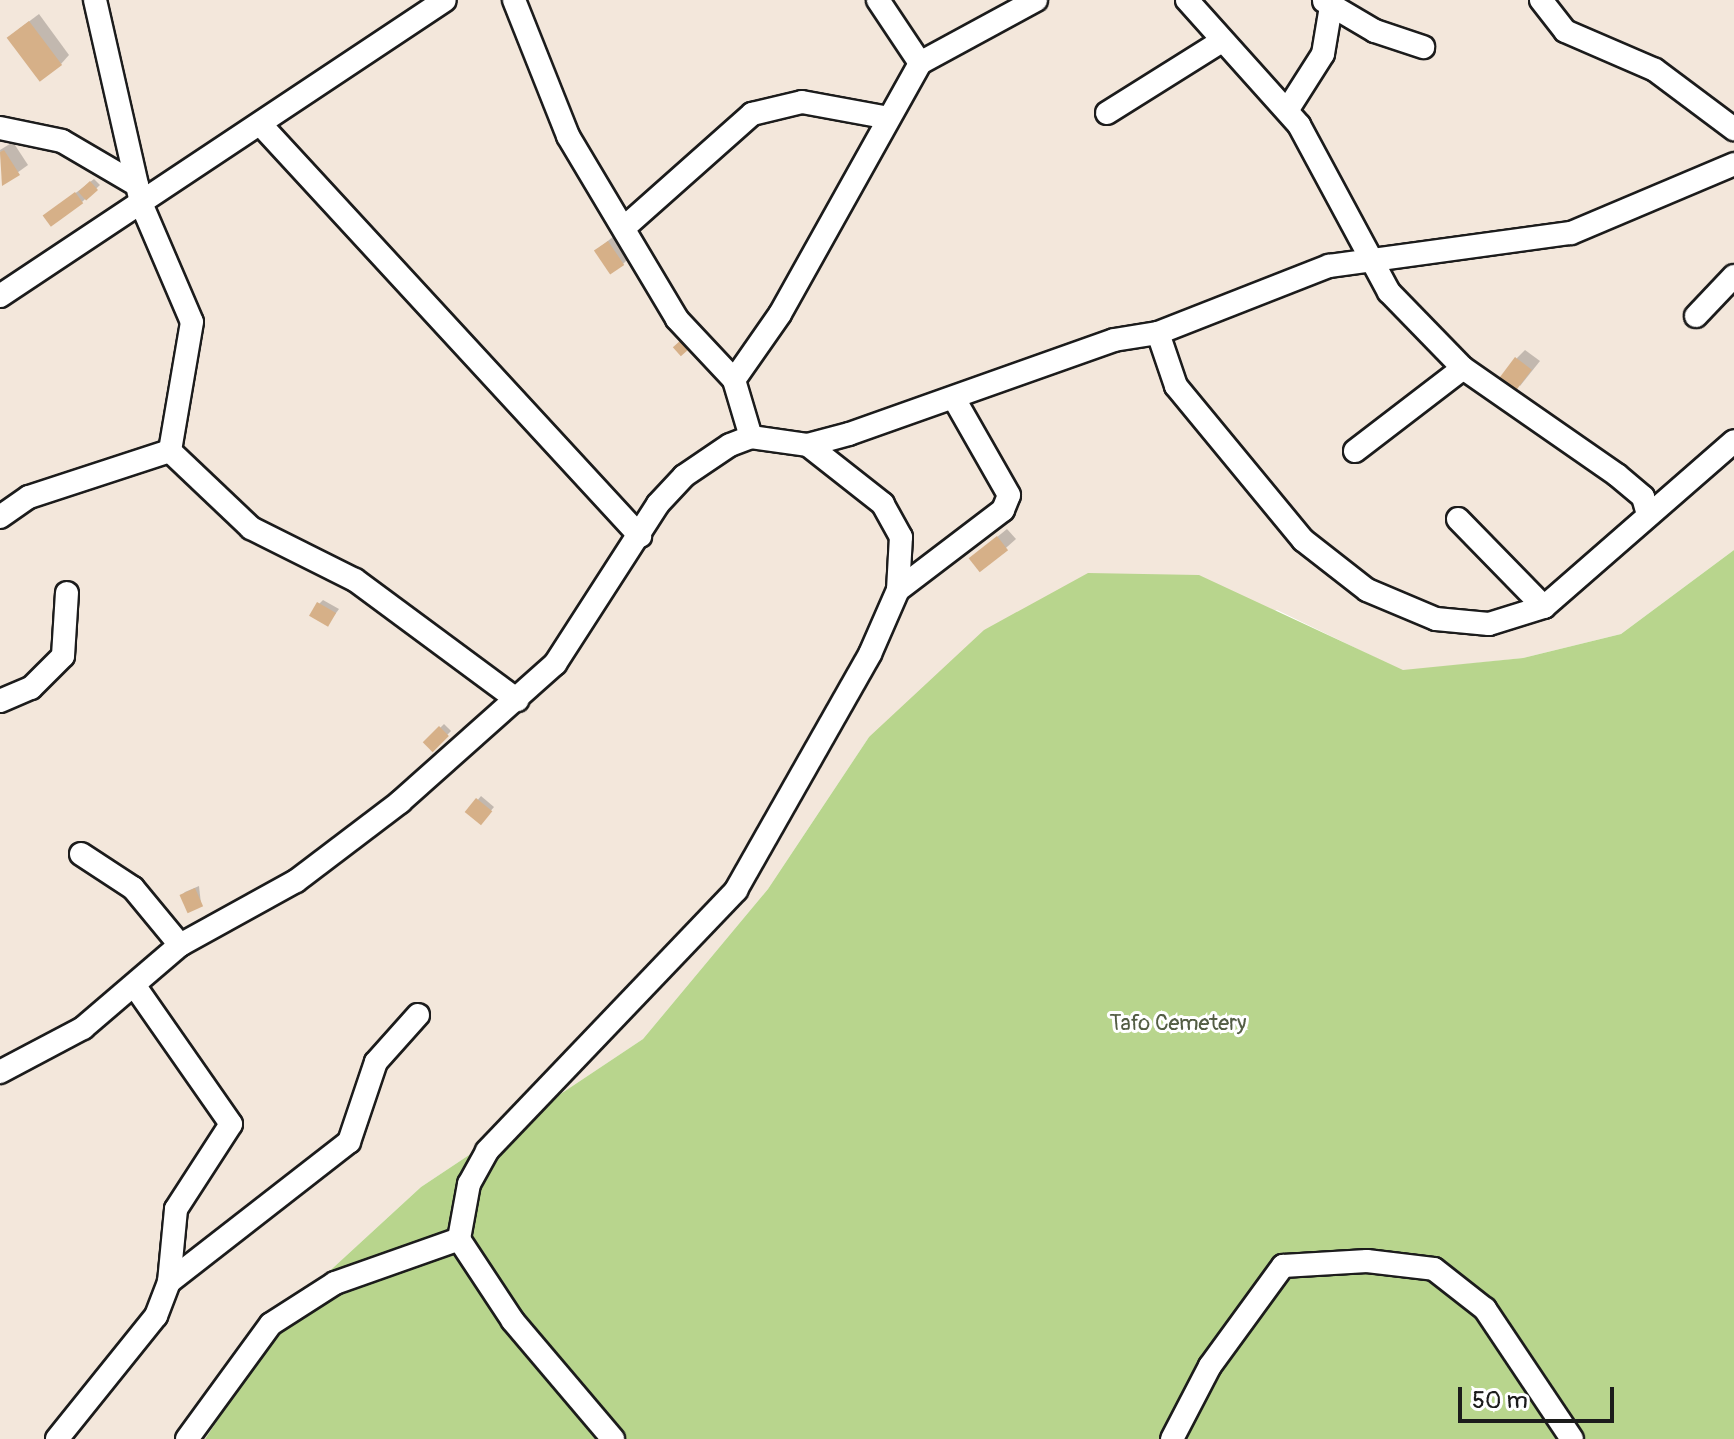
<!DOCTYPE html>
<html>
<head>
<meta charset="utf-8">
<style>
  body { margin:0 }
  #map { position:relative; width:1734px; height:1439px; overflow:hidden; background:#fff; font-family:Pangolin,sans-serif }
  div>[style] { position:absolute }
  .built>* { inset:0; background:#f3e7db }
  .green>* { inset:0; background:#b8d58d }
  .shadow>* { inset:0; background:#0003; transform-origin:0 0 }
  .building>* { inset:0; background:#d6b088; transform-origin:0 0 }
  .roads { filter:drop-shadow(2px 0 #1c1c1c) drop-shadow(-2px 0 #1c1c1c) drop-shadow(0 2px #1c1c1c) drop-shadow(0 -2px #1c1c1c) }
  .minor>* { height:22px; margin:-11px; padding:0 11px; transform-origin:11px; border-radius:11px; background:#fff }
  span { translate:-50% -50%; white-space:nowrap; text-align:center; line-height:1.15; -webkit-text-stroke:6px #fff; paint-order:stroke }
  .park-label { font-size:22px; color:#535d44 }
  .scale { position:absolute; left:1458px; top:1387px; width:156px; height:36px; box-sizing:border-box; border:4px solid #1c1c1c; border-top:0; padding-left:10px; font-size:24px; line-height:28px; white-space:nowrap; color:#1c1c1c; -webkit-text-stroke:6px #fff; paint-order:stroke }
</style>
</head>
<body>
<div id="map">
  <div class="built">
    <i style="clip-path:polygon(0 0,1734px 0,1734px 550px,1621px 634px,1523px 658px,1403px 671px,1277px 610px,869px 737px,768px 889px,643px 1039px,421px 1187px,297px 1301px,205px 1439px,0 1439px)"></i>
  </div>
  <div class="green">
    <i style="clip-path:polygon(1734px 550px,1734px 1439px,205px 1439px,297px 1301px,421px 1187px,643px 1039px,768px 889px,869px 737px,984px 630px,1088px 573px,1199px 575px,1403px 670px,1523px 658px,1621px 634px)"></i>
  </div>
  <div class="shadow">
    <i style="clip-path:polygon(39px 14px,69px 55px,61px 64px,19px 29px)"></i>
    <i style="clip-path:polygon(13px 142px,28px 165px,3px 183px,0 150px)"></i>
    <i style="clip-path:polygon(94px 179px,100px 185px,82px 202px,56px 208px)"></i>
    <i style="clip-path:polygon(618px 233px,632px 255px,623px 264px,595px 251px)"></i>
    <i style="clip-path:polygon(1525px 350px,1540px 361px,1520px 386px,1517px 358px)"></i>
    <i style="clip-path:polygon(1007px 529px,1016px 539px,981px 570px,981px 550px)"></i>
    <i style="clip-path:polygon(323px 600px,339px 609px,328px 624px,319px 604px)"></i>
    <i style="left:444px;top:724px;width:10px;height:25px;rotate:45deg"></i>
    <i style="left:481px;top:796px;width:17px;height:21px;rotate:40deg"></i>
    <i style="clip-path:polygon(199px 886px,201px 904px,181px 896px,185px 892px)"></i>
  </div>
  <div class="building">
    <i style="left:29px;top:21px;width:55px;height:28px;rotate:53deg"></i>
    <i style="clip-path:polygon(4px 150px,20px 175px,2px 186px,0 152px)"></i>
    <i style="left:90px;top:181px;width:12px;height:16px;rotate:48deg"></i>
    <i style="left:75px;top:192px;width:14px;height:40px;rotate:54deg"></i>
    <i style="left:608px;top:241px;width:29px;height:17px;rotate:56deg"></i>
    <i style="left:681px;top:340px;width:12px;height:11px;rotate:48deg"></i>
    <i style="left:1515px;top:357px;width:21px;height:34px;rotate:37deg"></i>
    <i style="left:997px;top:536px;width:18px;height:36px;rotate:52deg"></i>
    <i style="left:317px;top:602px;width:22px;height:16px;rotate:30deg"></i>
    <i style="left:439px;top:726px;width:14px;height:23px;rotate:45deg"></i>
    <i style="left:476px;top:798px;width:21px;height:18px;rotate:39deg"></i>
    <i style="left:195px;top:888px;width:20px;height:17px;rotate:66deg"></i>
  </div>
  <div class="roads">
    <div class="minor">
      <i style="left:95px;top:0;width:208px;rotate:77.2deg"></i>
      <i style="left:141px;top:203px;width:129px;rotate:66.8deg"></i>
      <i style="left:192px;top:322px;width:131px;rotate:99.7deg"></i>
      <i style="left:514px;top:0;width:146px;rotate:68.3deg"></i>
      <i style="left:568px;top:136px;width:213px;rotate:59.2deg"></i>
      <i style="left:677px;top:319px;width:83px;rotate:46.9deg"></i>
      <i style="left:734px;top:380px;width:59px;rotate:73.4deg"></i>
      <i style="left:878px;top:0;width:76px;rotate:56.3deg"></i>
      <i style="left:1187px;top:0;width:168px;rotate:48.1deg"></i>
      <i style="left:1299px;top:125px;width:190px;rotate:61.7deg"></i>
      <i style="left:1389px;top:292px;width:106px;rotate:45.8deg"></i>
      <i style="left:1463px;top:368px;width:188px;rotate:34.8deg"></i>
      <i style="left:1617px;top:475px;width:34px;rotate:40deg"></i>
      <i style="left:1643px;top:497px;width:15px;rotate:74deg"></i>
      <i style="left:1541px;top:0;width:39px;rotate:52deg"></i>
      <i style="left:1565px;top:31px;width:98px;rotate:23.4deg"></i>
      <i style="left:1655px;top:70px;width:99px;rotate:36.8deg"></i>
      <i style="left:1324px;top:1px;width:59px;rotate:30.5deg"></i>
      <i style="left:1375px;top:31px;width:51px;rotate:18.4deg"></i>
      <i style="left:1288px;top:109px;width:65px;rotate:-57.5deg"></i>
      <i style="left:1323px;top:54px;width:55px;rotate:-80.5deg"></i>
      <i style="left:1107px;top:113px;width:136px;rotate:-32.1deg"></i>
      <i style="left:262px;top:126px;width:558px;rotate:47.33deg"></i>
      <i style="left:0;top:128px;width:63px;rotate:11.8deg"></i>
      <i style="left:62px;top:141px;width:87px;rotate:30.4deg"></i>
      <i style="left:626px;top:226px;width:169px;rotate:-41.6deg"></i>
      <i style="left:752px;top:114px;width:51px;rotate:-13.5deg"></i>
      <i style="left:802px;top:102px;width:83px;rotate:10.4deg"></i>
      <i style="left:0;top:296px;width:534px;rotate:-33.63deg"></i>
      <i style="left:1696px;top:316px;width:55px;rotate:-46.5deg"></i>
      <i style="left:1158px;top:333px;width:56px;rotate:71.2deg"></i>
      <i style="left:1176px;top:386px;width:200px;rotate:50.5deg"></i>
      <i style="left:1303px;top:540px;width:81px;rotate:38deg"></i>
      <i style="left:1367px;top:590px;width:75px;rotate:22.8deg"></i>
      <i style="left:1436px;top:619px;width:53px;rotate:5.4deg"></i>
      <i style="left:1489px;top:624px;width:58px;rotate:-17.2deg"></i>
      <i style="left:1544px;top:607px;width:252px;rotate:-41.1deg"></i>
      <i style="left:734px;top:380px;width:80px;rotate:-55.1deg"></i>
      <i style="left:780px;top:314px;width:287px;rotate:-60.8deg"></i>
      <i style="left:920px;top:63px;width:132px;rotate:-28.5deg"></i>
      <i style="left:170px;top:451px;width:112px;rotate:43.5deg"></i>
      <i style="left:251px;top:528px;width:116px;rotate:26.6deg"></i>
      <i style="left:355px;top:580px;width:202px;rotate:36.5deg"></i>
      <i style="left:1355px;top:451px;width:136px;rotate:-37.5deg"></i>
      <i style="left:0;top:517px;width:35px;rotate:-35deg"></i>
      <i style="left:29px;top:497px;width:148px;rotate:-18.1deg"></i>
      <i style="left:1458px;top:519px;width:123px;rotate:45.7deg"></i>
      <i style="left:898px;top:590px;width:132px;rotate:-37.3deg"></i>
      <i style="left:1003px;top:510px;width:16px;rotate:-68deg"></i>
      <i style="left:1009px;top:495px;width:107px;rotate:-119.7deg"></i>
      <i style="left:0;top:701px;width:34px;rotate:-23deg"></i>
      <i style="left:31px;top:688px;width:45px;rotate:-45deg"></i>
      <i style="left:63px;top:656px;width:63px;rotate:-86.4deg"></i>
      <i style="left:81px;top:854px;width:62px;rotate:33.2deg"></i>
      <i style="left:133px;top:888px;width:74px;rotate:50.5deg"></i>
      <i style="left:0;top:1072px;width:94px;rotate:-27.9deg"></i>
      <i style="left:83px;top:1028px;width:128px;rotate:-40.6deg"></i>
      <i style="left:180px;top:945px;width:132px;rotate:-28.9deg"></i>
      <i style="left:296px;top:881px;width:131px;rotate:-37.2deg"></i>
      <i style="left:400px;top:802px;width:208px;rotate:-41.7deg"></i>
      <i style="left:555px;top:664px;width:190px;rotate:-57.2deg"></i>
      <i style="left:658px;top:504px;width:38px;rotate:-47deg"></i>
      <i style="left:684px;top:476px;width:55px;rotate:-34deg"></i>
      <i style="left:730px;top:445px;width:22px;rotate:-21deg"></i>
      <i style="left:751px;top:437px;width:58px;rotate:8deg"></i>
      <i style="left:808px;top:445px;width:42px;rotate:-15deg"></i>
      <i style="left:849px;top:434px;width:281px;rotate:-19.5deg"></i>
      <i style="left:1114px;top:340px;width:45px;rotate:-9deg"></i>
      <i style="left:1158px;top:333px;width:184px;rotate:-21.4deg"></i>
      <i style="left:1329px;top:266px;width:244px;rotate:-7.8deg"></i>
      <i style="left:1571px;top:233px;width:177px;rotate:-22.9deg"></i>
      <i style="left:169px;top:1282px;width:228px;rotate:-37.9deg"></i>
      <i style="left:349px;top:1142px;width:84px;rotate:-71.4deg"></i>
      <i style="left:376px;top:1062px;width:63px;rotate:-48.2deg"></i>
      <i style="left:57px;top:1439px;width:158px;rotate:-51.2deg"></i>
      <i style="left:156px;top:1316px;width:36px;rotate:-69deg"></i>
      <i style="left:169px;top:1282px;width:73px;rotate:-84.5deg"></i>
      <i style="left:176px;top:1209px;width:101px;rotate:-57.1deg"></i>
      <i style="left:231px;top:1124px;width:169px;rotate:-124.9deg"></i>
      <i style="left:187px;top:1439px;width:142px;rotate:-53.9deg"></i>
      <i style="left:271px;top:1324px;width:76px;rotate:-32.6deg"></i>
      <i style="left:335px;top:1283px;width:132px;rotate:-19.5deg"></i>
      <i style="left:613px;top:1439px;width:155px;rotate:-130.3deg"></i>
      <i style="left:513px;top:1321px;width:98px;rotate:-123.4deg"></i>
      <i style="left:459px;top:1239px;width:56px;rotate:-79.7deg"></i>
      <i style="left:469px;top:1184px;width:38px;rotate:-61deg"></i>
      <i style="left:487px;top:1151px;width:361px;rotate:-46.3deg"></i>
      <i style="left:736px;top:890px;width:271px;rotate:-60.4deg"></i>
      <i style="left:870px;top:654px;width:70px;rotate:-66.4deg"></i>
      <i style="left:898px;top:590px;width:53px;rotate:-86.8deg"></i>
      <i style="left:901px;top:537px;width:38px;rotate:-119deg"></i>
      <i style="left:883px;top:504px;width:95px;rotate:-141.8deg"></i>
      <i style="left:1172px;top:1439px;width:82px;rotate:-62.5deg"></i>
      <i style="left:1210px;top:1366px;width:124px;rotate:-53.9deg"></i>
      <i style="left:1283px;top:1266px;width:84px;rotate:-3.4deg"></i>
      <i style="left:1367px;top:1261px;width:67px;rotate:6.8deg"></i>
      <i style="left:1434px;top:1269px;width:65px;rotate:38.1deg"></i>
      <i style="left:1485px;top:1309px;width:156px;rotate:56.2deg"></i>
    </div>
  </div>
  <div class="park-label">
    <span style="left:1178px;top:1024px">Tafo Cemetery</span>
  </div>
  <div class="scale">50 m</div>
</div>
</body>
</html>
